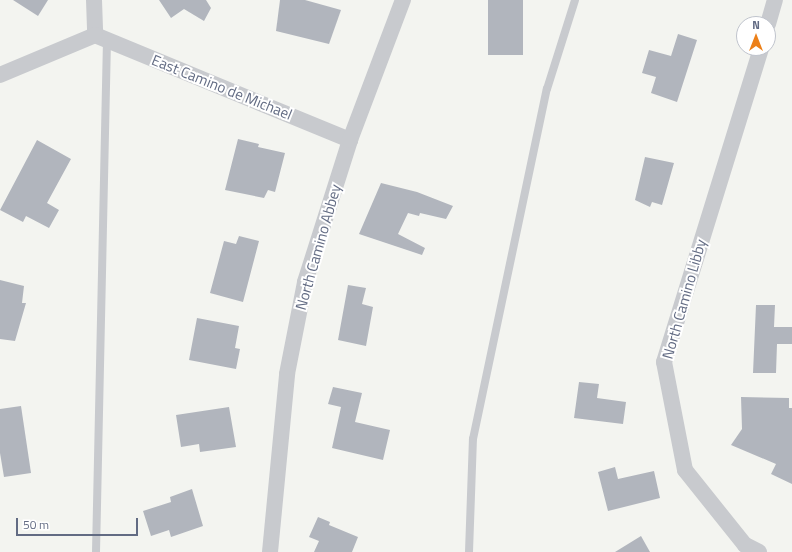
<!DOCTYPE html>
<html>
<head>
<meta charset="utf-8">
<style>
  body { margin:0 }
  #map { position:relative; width:792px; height:552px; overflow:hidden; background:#f3f4f0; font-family:"Titillium Web",sans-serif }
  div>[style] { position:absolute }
  .building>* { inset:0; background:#b1b5bd; transform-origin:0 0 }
  .service>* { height:8px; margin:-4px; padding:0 4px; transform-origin:4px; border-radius:4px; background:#c8cace }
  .minor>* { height:16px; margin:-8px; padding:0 8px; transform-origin:8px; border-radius:8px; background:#c8cace }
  span { translate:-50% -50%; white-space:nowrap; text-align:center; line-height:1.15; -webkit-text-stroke:4px #fff; paint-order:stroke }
  .street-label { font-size:15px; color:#626b83 }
  .north { position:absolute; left:736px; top:16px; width:40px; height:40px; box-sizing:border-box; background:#fff; border:1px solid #c0c4cd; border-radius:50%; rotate:0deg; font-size:11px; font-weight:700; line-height:16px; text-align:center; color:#626b83 }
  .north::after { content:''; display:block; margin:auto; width:14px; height:18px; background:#ec8019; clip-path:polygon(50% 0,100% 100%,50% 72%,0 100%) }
  .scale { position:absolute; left:16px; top:518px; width:122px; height:18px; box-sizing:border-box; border:2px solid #626b83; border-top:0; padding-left:5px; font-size:12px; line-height:14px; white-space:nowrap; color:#626b83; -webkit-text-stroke:3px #fff; paint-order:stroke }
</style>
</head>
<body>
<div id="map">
  <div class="building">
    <i style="clip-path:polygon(13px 0,48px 0,38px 16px)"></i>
    <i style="clip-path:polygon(159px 0,206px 0,211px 8px,204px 21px,184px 9px,171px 18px)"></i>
    <i style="clip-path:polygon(280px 0,305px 0,341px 10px,329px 44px,276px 31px)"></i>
    <i style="left:488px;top:0;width:35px;height:55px"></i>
    <i style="clip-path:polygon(678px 34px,697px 40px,677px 102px,651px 93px,656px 77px,642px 73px,649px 50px,671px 56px)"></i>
    <i style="clip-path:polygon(238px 139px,259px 144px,258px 147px,285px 153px,275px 192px,268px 190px,264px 198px,225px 190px)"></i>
    <i style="clip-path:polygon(37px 140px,71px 159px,47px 203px,59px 210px,49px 228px,26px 216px,23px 222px,0 210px)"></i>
    <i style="clip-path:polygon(645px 157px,674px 163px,662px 205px,652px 202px,650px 207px,635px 200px)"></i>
    <i style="clip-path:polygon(381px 183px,417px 192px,453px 206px,446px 219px,420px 213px,419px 216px,408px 213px,398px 234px,425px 248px,422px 255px,359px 234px)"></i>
    <i style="clip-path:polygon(239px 236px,259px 241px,243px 302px,210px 293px,224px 241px,236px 244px)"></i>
    <i style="clip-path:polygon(0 280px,24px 286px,22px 303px,26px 303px,15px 341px,0 339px)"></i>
    <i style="clip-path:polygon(348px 285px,366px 288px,362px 304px,373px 307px,366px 346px,338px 340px)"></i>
    <i style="clip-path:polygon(756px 305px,775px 305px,774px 327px,792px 327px,792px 344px,777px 344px,776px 373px,753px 373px)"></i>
    <i style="clip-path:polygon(197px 318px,239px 326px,235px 348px,240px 349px,236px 369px,189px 360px)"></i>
    <i style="clip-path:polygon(579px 382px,599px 384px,597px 398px,626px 402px,623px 424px,574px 418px)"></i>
    <i style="clip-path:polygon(333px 387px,362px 393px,355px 422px,390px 430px,383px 460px,332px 448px,341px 407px,328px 404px)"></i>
    <i style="clip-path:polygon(741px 397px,789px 398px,789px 408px,792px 408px,792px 484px,771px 474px,776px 464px,731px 445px,742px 429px)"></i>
    <i style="clip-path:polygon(21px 406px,31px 473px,4px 477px,0 453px,0 409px)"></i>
    <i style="clip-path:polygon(229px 407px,236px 447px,200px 452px,199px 444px,181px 447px,176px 415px)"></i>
    <i style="clip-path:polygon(615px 467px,618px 479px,654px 471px,660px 498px,608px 511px,598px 472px)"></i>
    <i style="clip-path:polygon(192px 489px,203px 526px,171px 537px,169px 530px,151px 536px,143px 511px,171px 502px,170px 497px)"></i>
    <i style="clip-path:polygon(318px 517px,330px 522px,329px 525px,358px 537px,352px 552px,314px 552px,319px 541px,309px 537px)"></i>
    <i style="clip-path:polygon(641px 536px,650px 552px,615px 552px)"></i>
  </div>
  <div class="service">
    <i style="left:96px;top:552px;width:512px;rotate:-88.77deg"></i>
    <i style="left:469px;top:552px;width:113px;rotate:-88deg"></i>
    <i style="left:473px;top:439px;width:358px;rotate:-78.1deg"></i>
    <i style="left:547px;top:89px;width:93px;rotate:-72.5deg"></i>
  </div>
  <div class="minor">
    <i style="left:94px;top:0;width:35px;rotate:88deg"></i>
    <i style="left:768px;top:24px;width:25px;rotate:-74deg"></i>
    <i style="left:95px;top:35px;width:276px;rotate:22.4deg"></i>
    <i style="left:0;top:75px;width:103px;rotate:-22.8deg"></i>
    <i style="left:270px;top:552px;width:179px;rotate:-84.5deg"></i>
    <i style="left:287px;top:374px;width:94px;rotate:-78.9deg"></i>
    <i style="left:305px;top:282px;width:149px;rotate:-72.4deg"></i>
    <i style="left:350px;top:140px;width:150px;rotate:-69.3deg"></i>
    <i style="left:759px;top:552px;width:16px;rotate:-153deg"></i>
    <i style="left:745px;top:545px;width:96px;rotate:-128.7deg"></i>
    <i style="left:685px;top:470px;width:110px;rotate:-101deg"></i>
    <i style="left:664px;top:362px;width:329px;rotate:-72.8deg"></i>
  </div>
  <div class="street-label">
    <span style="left:222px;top:87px;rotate:22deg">East Camino de Michael</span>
    <span style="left:318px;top:247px;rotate:-74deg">North Camino Abbey</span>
    <span style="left:684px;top:299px;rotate:-74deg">North Camino Libby</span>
  </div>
  <div class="north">N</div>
  <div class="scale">50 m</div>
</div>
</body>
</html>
